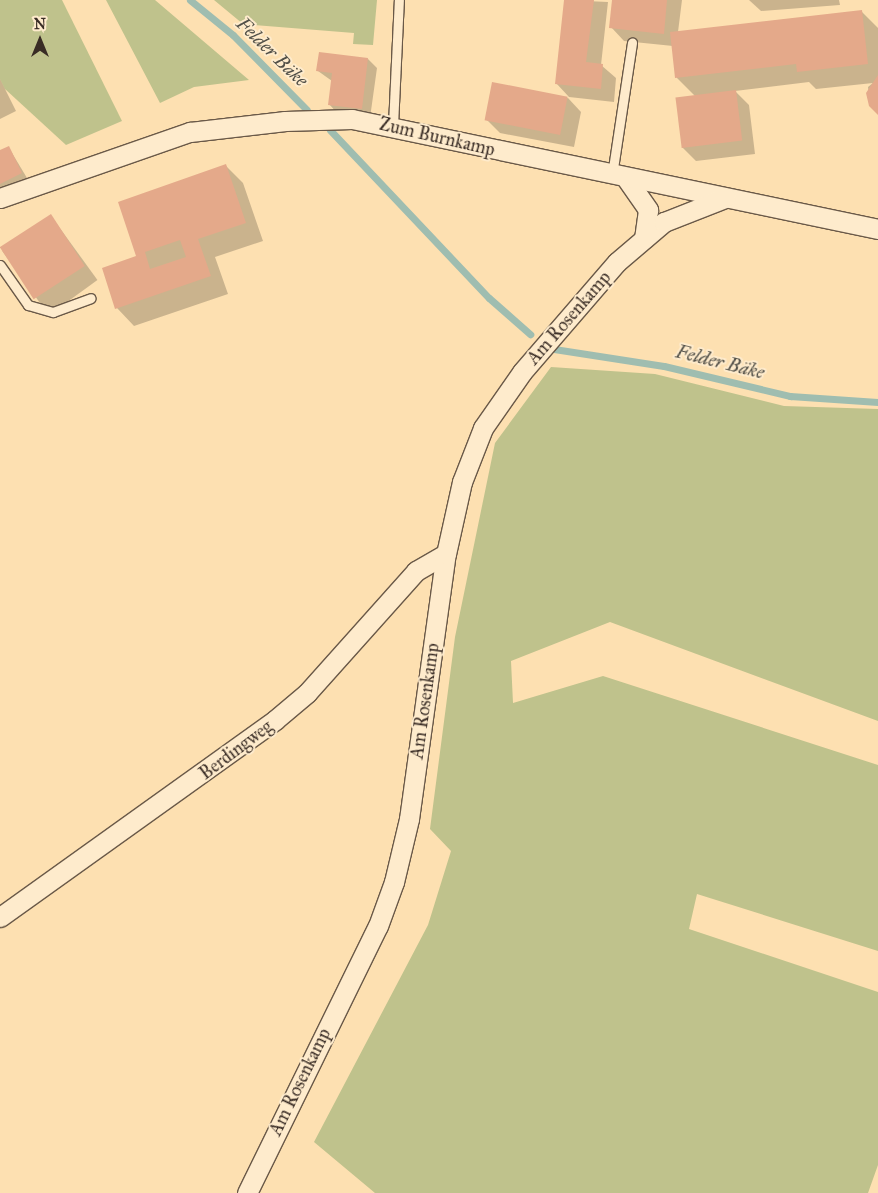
<!DOCTYPE html>
<html>
<head>
<meta charset="utf-8">
<style>
  body { margin:0 }
  #map { position:relative; width:878px; height:1193px; overflow:hidden; background:#fde0b1; font-family:"IM FELL Great Primer",serif }
  div>[style] { position:absolute }
  .green>* { inset:0; background:#bfc28c }
  .shadow>* { inset:0; background:#0003; transform-origin:0 0 }
  .stream>* { height:7px; margin:-3.5px; padding:0 3.5px; transform-origin:3.5px; border-radius:3.5px; background:#9fbdb0 }
  .building>* { inset:0; background:#e4a98a; transform-origin:0 0 }
  .roads { filter:drop-shadow(1px 0 #6a5948) drop-shadow(-1px 0 #6a5948) drop-shadow(0 1px #6a5948) drop-shadow(0 -1px #6a5948) }
  .service>* { height:9px; margin:-4.5px; padding:0 4.5px; transform-origin:4.5px; border-radius:4.5px; background:#feebcc }
  .minor>* { height:19px; margin:-9.5px; padding:0 9.5px; transform-origin:9.5px; border-radius:9.5px; background:#feebcc }
  span { translate:-50% -50%; white-space:nowrap; text-align:center; line-height:1.15; -webkit-text-stroke:4px #feebcc; paint-order:stroke }
  .street-label { font-size:18px; color:#392c25 }
  .water-label { font-size:19px; color:#525048; font-style:italic }
  .north { position:absolute; left:15px; top:15px; width:50px; height:50px; -webkit-text-stroke:4px #feebcc; paint-order:stroke; rotate:0deg; font-size:14px; font-weight:700; line-height:20px; text-align:center; color:#392c25 }
  .north::after { content:''; display:block; margin:auto; width:18px; height:22px; background:#392c25; clip-path:polygon(50% 0,100% 100%,50% 72%,0 100%) }
</style>
</head>
<body>
<div id="map">
  <div class="green">
    <i style="clip-path:polygon(0 0,62px 0,122px 121px,66px 145px,5px 89px,0 79px)"></i>
    <i style="clip-path:polygon(106px 0,155px 0,249px 80px,194px 87px,160px 103px)"></i>
    <i style="clip-path:polygon(214px 0,377px 0,373px 45px,353px 44px,354px 33px,243px 24px)"></i>
    <i style="clip-path:polygon(551px 367px,655px 374px,784px 406px,878px 409px,878px 721px,610px 622px,511px 661px,513px 703px,603px 676px,878px 765px,878px 951px,697px 894px,689px 929px,878px 992px,878px 1165px,868px 1193px,375px 1193px,314px 1142px,428px 925px,451px 851px,430px 829px,455px 637px,495px 443px)"></i>
  </div>
  <div class="shadow">
    <i style="clip-path:polygon(565px 0,608px 2px,601px 65px,616px 78px,614px 102px,569px 97px,556px 83px)"></i>
    <i style="clip-path:polygon(614px 0,682px 0,678px 32px,861px 11px,878px 28px,878px 114px,870px 106px,868px 87px,873px 83px,816px 89px,809px 82px,735px 91px,749px 105px,755px 154px,696px 161px,682px 147px,695px 96px,677px 78px,673px 46px,624px 41px,611px 27px)"></i>
    <i style="clip-path:polygon(749px 0,839px 0,840px 5px,761px 11px)"></i>
    <i style="clip-path:polygon(368px 59px,377px 68px,370px 118px,338px 114px,329px 104px,332px 81px,318px 71px)"></i>
    <i style="clip-path:polygon(0 79px,16px 111px,0 119px)"></i>
    <i style="clip-path:polygon(568px 98px,581px 112px,574px 147px,500px 133px,486px 119px)"></i>
    <i style="clip-path:polygon(9px 148px,30px 183px,0 197px,0 152px)"></i>
    <i style="clip-path:polygon(226px 166px,243px 183px,263px 241px,215px 257px,228px 294px,134px 326px,117px 308px,138px 257px)"></i>
    <i style="left:51px;top:216px;width:79px;height:60px;rotate:54deg"></i>
  </div>
  <div class="stream">
    <i style="left:190px;top:0;width:55px;rotate:39.1deg"></i>
    <i style="left:233px;top:35px;width:105px;rotate:45.4deg"></i>
    <i style="left:330px;top:130px;width:231px;rotate:46.6deg"></i>
    <i style="left:489px;top:298px;width:55px;rotate:41.3deg"></i>
    <i style="left:554px;top:349px;width:111px;rotate:8.8deg"></i>
    <i style="left:664px;top:366px;width:130px;rotate:13.4deg"></i>
    <i style="left:790px;top:396px;width:88px;rotate:3.9deg"></i>
  </div>
  <div class="building">
    <i style="clip-path:polygon(564px 0,594px 0,586px 62px,603px 64px,601px 89px,555px 84px)"></i>
    <i style="clip-path:polygon(612px 0,667px 0,664px 34px,609px 28px)"></i>
    <i style="clip-path:polygon(862px 10px,868px 64px,797px 72px,796px 64px,675px 78px,670px 32px)"></i>
    <i style="clip-path:polygon(319px 52px,368px 58px,362px 109px,328px 105px,332px 73px,316px 71px)"></i>
    <i style="clip-path:polygon(878px 75px,878px 115px,869px 106px,866px 93px)"></i>
    <i style="left:492px;top:82px;width:77px;height:39px;rotate:11deg"></i>
    <i style="left:736px;top:90px;width:51px;height:61px;rotate:83deg"></i>
    <i style="clip-path:polygon(9px 146px,22px 173px,0 184px,0 150px)"></i>
    <i style="clip-path:polygon(evenodd,226px 164px,246px 223px,198px 239px,211px 276px,115px 309px,102px 268px,136px 256px,118px 202px,226px 164px,180px 240px,186px 257px,150px 269px,145px 252px,180px 240px)"></i>
    <i style="left:51px;top:214px;width:62px;height:61px;rotate:57deg"></i>
  </div>
  <div class="roads">
    <div class="service">
      <i style="left:393px;top:125px;width:125px;rotate:-87.3deg"></i>
      <i style="left:612px;top:175px;width:134px;rotate:-81.4deg"></i>
      <i style="left:0;top:265px;width:49px;rotate:55deg"></i>
      <i style="left:28px;top:305px;width:26px;rotate:16deg"></i>
      <i style="left:53px;top:312px;width:40px;rotate:-20.2deg"></i>
    </div>
    <div class="minor">
      <i style="left:626px;top:178px;width:39px;rotate:55deg"></i>
      <i style="left:648px;top:210px;width:29px;rotate:98deg"></i>
      <i style="left:0;top:198px;width:201px;rotate:-19.2deg"></i>
      <i style="left:190px;top:132px;width:96px;rotate:-6.6deg"></i>
      <i style="left:285px;top:121px;width:67px;rotate:-1.7deg"></i>
      <i style="left:352px;top:119px;width:537px;rotate:11.81deg"></i>
      <i style="left:0;top:917px;width:338px;rotate:-35.6deg"></i>
      <i style="left:275px;top:720px;width:42px;rotate:-40.2deg"></i>
      <i style="left:307px;top:693px;width:164px;rotate:-48.2deg"></i>
      <i style="left:416px;top:571px;width:34px;rotate:-30deg"></i>
      <i style="left:247px;top:1193px;width:297px;rotate:-63.9deg"></i>
      <i style="left:378px;top:926px;width:47px;rotate:-70deg"></i>
      <i style="left:394px;top:882px;width:65px;rotate:-76.6deg"></i>
      <i style="left:409px;top:819px;width:268px;rotate:-82.1deg"></i>
      <i style="left:446px;top:554px;width:74px;rotate:-77.5deg"></i>
      <i style="left:462px;top:482px;width:58px;rotate:-68.7deg"></i>
      <i style="left:483px;top:428px;width:68px;rotate:-55.1deg"></i>
      <i style="left:522px;top:372px;width:145px;rotate:-49.2deg"></i>
      <i style="left:617px;top:262px;width:62px;rotate:-40.4deg"></i>
      <i style="left:664px;top:222px;width:66px;rotate:-21.5deg"></i>
    </div>
  </div>
  <div class="street-label">
    <span style="left:437px;top:137px;rotate:13deg">Zum Burnkamp</span>
    <span style="left:569px;top:318px;rotate:-49deg">Am Rosenkamp</span>
    <span style="left:425px;top:701px;rotate:-82deg">Am Rosenkamp</span>
    <span style="left:236px;top:750px;rotate:-37deg">Berdingweg</span>
    <span style="left:300px;top:1082px;rotate:-64deg">Am Rosenkamp</span>
  </div>
  <div class="water-label">
    <span style="left:272px;top:52px;rotate:44deg">Felder Bäke</span>
    <span style="left:720px;top:362px;rotate:14deg">Felder Bäke</span>
  </div>
  <div class="north">N</div>
</div>
</body>
</html>
